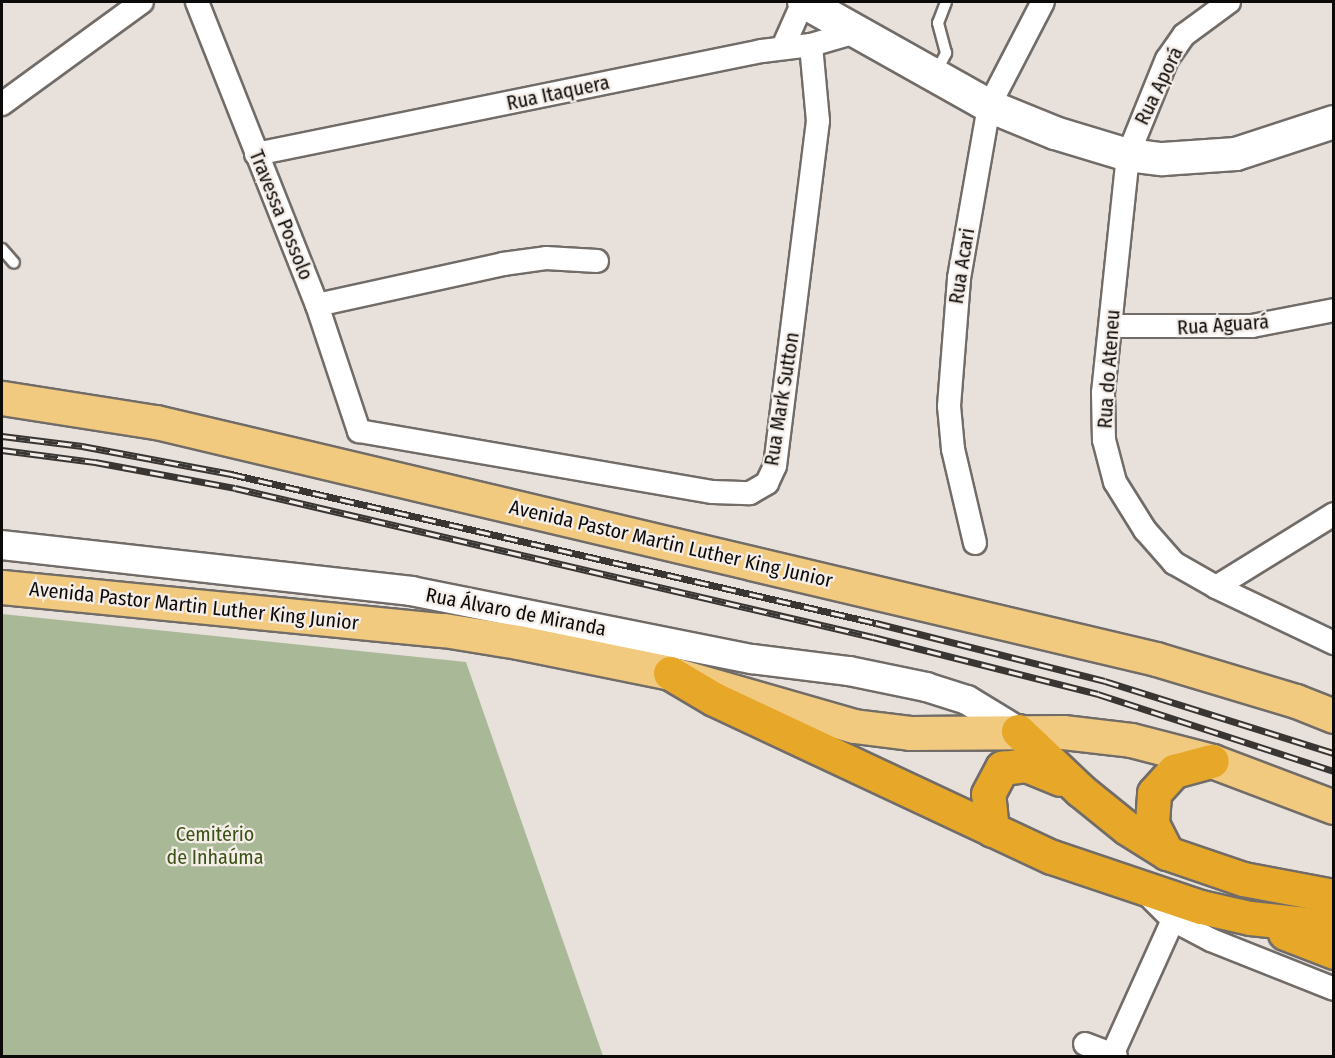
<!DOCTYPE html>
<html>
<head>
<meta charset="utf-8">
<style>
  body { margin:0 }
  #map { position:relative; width:1335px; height:1058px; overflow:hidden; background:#e7e0db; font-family:"Fira Sans Condensed",sans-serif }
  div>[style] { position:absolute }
  .green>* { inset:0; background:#a9b997 }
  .roads { filter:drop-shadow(2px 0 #726c68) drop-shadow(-2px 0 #726c68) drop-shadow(0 2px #726c68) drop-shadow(0 -2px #726c68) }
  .service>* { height:10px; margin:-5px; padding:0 5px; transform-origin:5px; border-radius:5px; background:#fff }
  .minor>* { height:22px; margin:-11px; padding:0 11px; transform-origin:11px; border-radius:11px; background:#fff }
  .tertiary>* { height:28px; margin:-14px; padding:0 14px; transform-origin:14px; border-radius:14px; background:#fff }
  .secondary>* { height:32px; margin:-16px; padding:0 16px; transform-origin:16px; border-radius:16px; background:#fff }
  .primary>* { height:33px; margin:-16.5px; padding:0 16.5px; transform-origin:16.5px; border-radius:16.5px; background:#f1ca7f }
  .motorway>* { height:33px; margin:-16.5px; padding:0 16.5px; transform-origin:16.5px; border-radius:16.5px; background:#e7a729 }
  .rail>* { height:7px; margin-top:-3.5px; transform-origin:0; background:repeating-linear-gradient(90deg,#f4ede8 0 14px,#383533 0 28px); box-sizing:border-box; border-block:2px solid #383533 }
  span { translate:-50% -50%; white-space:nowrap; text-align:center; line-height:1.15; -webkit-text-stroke:4.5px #f4ede8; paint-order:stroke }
  .street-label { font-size:20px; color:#0d0b09 }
  .park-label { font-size:20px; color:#3a5216 }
  .frame { position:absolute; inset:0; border:3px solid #0d0b09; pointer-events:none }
</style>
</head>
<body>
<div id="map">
  <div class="green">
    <i style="clip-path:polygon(2px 614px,466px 662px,603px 1056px,2px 1056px)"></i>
  </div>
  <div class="roads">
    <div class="service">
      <i style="left:935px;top:74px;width:24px;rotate:-62deg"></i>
      <i style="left:946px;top:53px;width:31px;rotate:-105deg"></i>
      <i style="left:938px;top:23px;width:22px;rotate:-69deg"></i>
      <i style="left:2px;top:249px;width:18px;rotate:49deg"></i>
    </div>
    <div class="minor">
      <i style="left:197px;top:2px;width:326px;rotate:68.4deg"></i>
      <i style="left:317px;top:305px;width:133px;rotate:71.6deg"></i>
      <i style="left:359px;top:431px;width:359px;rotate:9.8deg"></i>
      <i style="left:713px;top:492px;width:37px;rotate:2deg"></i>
      <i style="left:750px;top:493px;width:20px;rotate:-30deg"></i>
      <i style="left:767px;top:483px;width:19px;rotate:-65deg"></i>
      <i style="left:775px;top:466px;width:348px;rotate:-82.9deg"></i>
      <i style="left:818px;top:121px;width:76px;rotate:-95.3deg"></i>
      <i style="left:1229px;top:2px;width:56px;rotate:143.7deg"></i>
      <i style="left:1184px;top:35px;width:29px;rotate:125deg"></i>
      <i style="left:1167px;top:59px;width:104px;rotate:112.1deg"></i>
      <i style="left:1128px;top:155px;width:239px;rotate:96deg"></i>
      <i style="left:1103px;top:393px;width:47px;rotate:88.8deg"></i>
      <i style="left:1104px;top:440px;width:43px;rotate:75.3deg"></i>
      <i style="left:1115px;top:482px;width:57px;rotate:58deg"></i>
      <i style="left:1145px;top:530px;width:44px;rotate:48.7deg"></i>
      <i style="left:1174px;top:563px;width:48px;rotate:29.7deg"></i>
      <i style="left:1216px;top:587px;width:131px;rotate:25.4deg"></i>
      <i style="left:783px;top:47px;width:49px;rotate:-66deg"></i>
      <i style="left:2px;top:104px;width:173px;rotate:-36.1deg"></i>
      <i style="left:256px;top:154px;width:516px;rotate:-11.51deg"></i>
      <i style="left:762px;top:51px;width:49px;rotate:-7deg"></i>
      <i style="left:811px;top:45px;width:50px;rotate:-16.3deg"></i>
      <i style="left:317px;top:305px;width:190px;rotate:-12.4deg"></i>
      <i style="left:503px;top:264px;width:43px;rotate:-7.9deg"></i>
      <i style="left:546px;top:258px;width:51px;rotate:3.4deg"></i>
      <i style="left:1112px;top:326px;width:140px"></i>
      <i style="left:1252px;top:326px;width:84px;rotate:-11deg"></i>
      <i style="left:975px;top:543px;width:97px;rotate:-103.2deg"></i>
      <i style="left:953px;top:449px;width:43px;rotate:-95.3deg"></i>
      <i style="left:949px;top:406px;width:128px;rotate:-85.5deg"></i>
      <i style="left:959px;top:278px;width:175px;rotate:-80.1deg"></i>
      <i style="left:989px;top:106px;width:117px;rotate:-62.6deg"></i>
      <i style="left:1216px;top:587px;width:139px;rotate:-31.7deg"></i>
      <i style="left:1144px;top:891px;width:41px;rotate:45deg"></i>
      <i style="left:1173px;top:920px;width:43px;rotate:27.8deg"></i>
      <i style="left:1211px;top:940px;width:132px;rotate:21.7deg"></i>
      <i style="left:1085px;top:1044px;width:33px;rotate:21deg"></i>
      <i style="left:1112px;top:1055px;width:148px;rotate:-65.7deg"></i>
    </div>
    <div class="tertiary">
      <i style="left:2px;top:545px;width:412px;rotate:6.4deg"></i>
      <i style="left:411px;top:591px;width:348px;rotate:11.3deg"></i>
      <i style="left:752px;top:659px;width:98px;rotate:7.1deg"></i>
      <i style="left:849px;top:671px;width:79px;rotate:11.7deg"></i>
      <i style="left:926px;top:687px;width:43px;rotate:17.6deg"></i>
      <i style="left:967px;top:700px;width:60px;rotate:31.3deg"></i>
    </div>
    <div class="secondary">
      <i style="left:804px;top:2px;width:212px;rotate:29.3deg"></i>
      <i style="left:989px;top:106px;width:71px;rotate:22.2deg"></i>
      <i style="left:1055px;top:133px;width:76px;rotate:16.8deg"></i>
      <i style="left:1128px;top:155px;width:35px;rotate:7deg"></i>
      <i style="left:1163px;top:159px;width:73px;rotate:-3.9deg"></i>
      <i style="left:1236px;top:154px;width:103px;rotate:-18.1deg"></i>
    </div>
    <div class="primary">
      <i style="left:2px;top:398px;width:156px;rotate:8.9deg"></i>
      <i style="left:156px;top:422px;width:1028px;rotate:13.33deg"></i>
      <i style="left:1156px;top:659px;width:146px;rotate:16.7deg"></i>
      <i style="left:1296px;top:701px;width:41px;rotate:21.5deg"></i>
      <i style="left:2px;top:587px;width:444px;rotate:5.6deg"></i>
      <i style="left:444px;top:630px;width:75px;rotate:9.2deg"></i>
      <i style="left:518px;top:642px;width:155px;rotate:11.5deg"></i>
      <i style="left:670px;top:673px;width:191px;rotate:16.1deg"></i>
      <i style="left:854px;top:726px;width:56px;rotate:7.1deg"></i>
      <i style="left:910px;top:733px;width:153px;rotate:-0.4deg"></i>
      <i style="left:1063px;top:732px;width:68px;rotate:6.7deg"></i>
      <i style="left:1131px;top:740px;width:84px;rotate:14.5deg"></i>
      <i style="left:1212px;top:761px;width:130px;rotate:20.7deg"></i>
    </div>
    <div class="motorway">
      <i style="left:670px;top:673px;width:51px;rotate:30.6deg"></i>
      <i style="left:714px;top:699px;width:373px;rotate:25.1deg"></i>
      <i style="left:1052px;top:857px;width:157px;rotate:18.6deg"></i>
      <i style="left:1201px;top:907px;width:50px;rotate:12.7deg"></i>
      <i style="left:1250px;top:918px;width:84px;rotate:6.1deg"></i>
      <i style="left:1018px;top:731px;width:86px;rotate:43.6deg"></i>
      <i style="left:1080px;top:790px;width:60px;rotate:39deg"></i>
      <i style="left:1127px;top:828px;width:47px;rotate:32deg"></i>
      <i style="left:1167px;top:853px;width:80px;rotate:18.9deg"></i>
      <i style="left:1243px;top:879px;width:93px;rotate:10.6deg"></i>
      <i style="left:992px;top:830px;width:36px;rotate:-96deg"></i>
      <i style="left:988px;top:794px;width:30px;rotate:-62deg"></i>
      <i style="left:1002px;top:768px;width:24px;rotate:-7deg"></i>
      <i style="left:1026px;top:765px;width:37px;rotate:22deg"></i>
      <i style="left:1167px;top:853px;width:34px;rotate:-117deg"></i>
      <i style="left:1152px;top:823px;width:30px;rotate:-86deg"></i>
      <i style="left:1154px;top:793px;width:30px;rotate:-48deg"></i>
      <i style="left:1174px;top:771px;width:39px;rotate:-15deg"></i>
      <i style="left:1285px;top:933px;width:53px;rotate:21.2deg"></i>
    </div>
  </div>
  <div class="rail">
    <i style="left:2px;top:436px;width:81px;rotate:7.1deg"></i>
    <i style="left:82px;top:446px;width:152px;rotate:10.6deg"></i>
    <i style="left:231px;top:474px;width:662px;rotate:13.01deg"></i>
    <i style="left:876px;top:623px;width:236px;rotate:14.2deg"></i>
    <i style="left:1105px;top:681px;width:240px;rotate:17.5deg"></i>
    <i style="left:2px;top:450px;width:94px;rotate:7.4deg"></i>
    <i style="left:95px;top:462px;width:142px;rotate:10.5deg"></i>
    <i style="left:235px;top:488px;width:655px;rotate:13.15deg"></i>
    <i style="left:873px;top:637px;width:232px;rotate:14.2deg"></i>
    <i style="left:1098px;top:694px;width:248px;rotate:18.1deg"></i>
  </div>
  <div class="street-label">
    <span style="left:1159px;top:86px;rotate:-64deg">Rua Aporá</span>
    <span style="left:558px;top:93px;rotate:-12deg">Rua Itaquera</span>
    <span style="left:281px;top:215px;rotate:68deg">Travessa Possolo</span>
    <span style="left:962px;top:266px;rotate:-81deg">Rua Acari</span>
    <span style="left:1223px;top:325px;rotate:-4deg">Rua Aguará</span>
    <span style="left:1109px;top:369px;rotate:-86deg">Rua do Ateneu</span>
    <span style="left:782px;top:399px;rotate:-81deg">Rua Mark Sutton</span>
    <span style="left:671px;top:544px;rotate:13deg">Avenida Pastor Martin Luther King Junior</span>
    <span style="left:194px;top:606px;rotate:6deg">Avenida Pastor Martin Luther King Junior</span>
    <span style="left:516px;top:612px;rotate:11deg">Rua Álvaro de Miranda</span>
  </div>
  <div class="park-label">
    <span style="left:215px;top:846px">Cemitério<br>de Inhaúma</span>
  </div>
  <div class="frame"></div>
</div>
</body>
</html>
